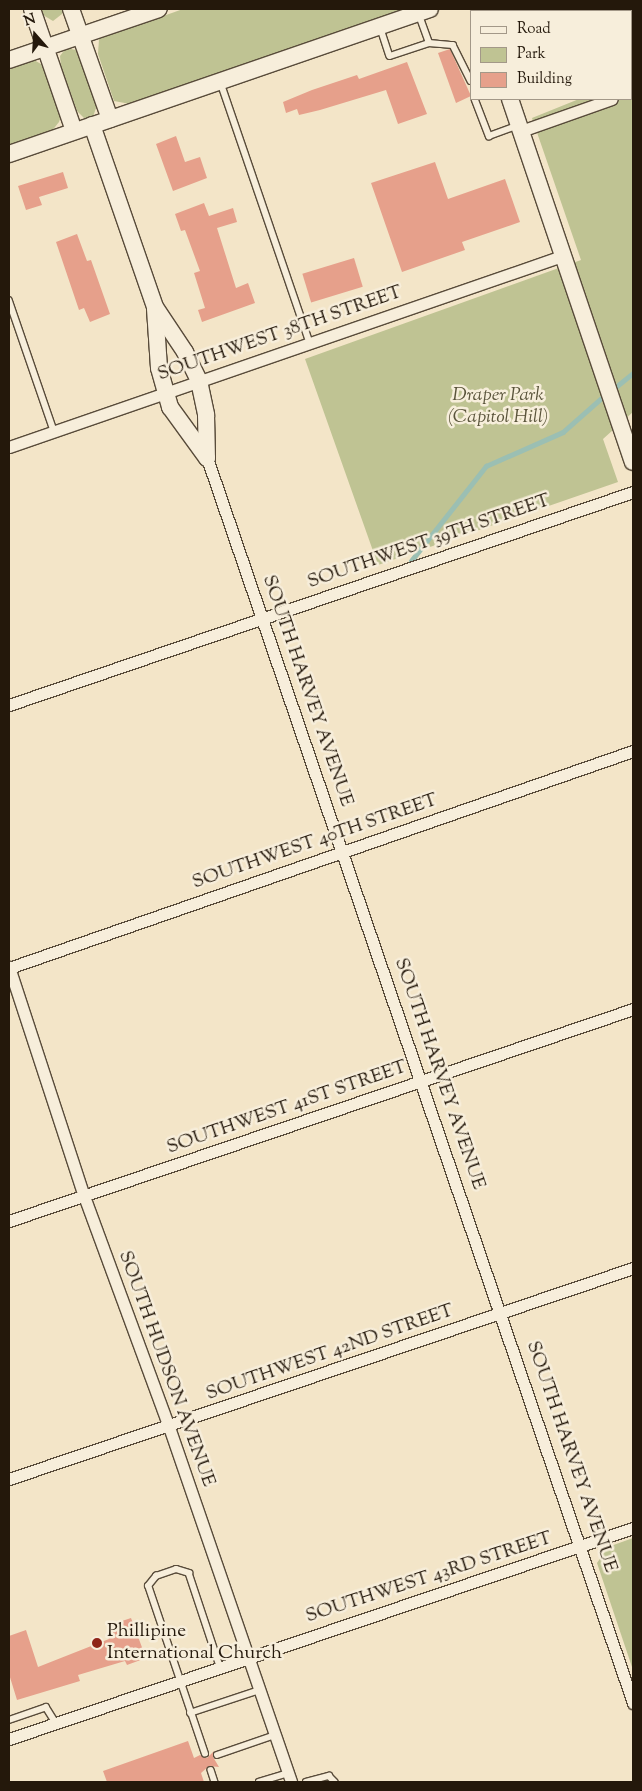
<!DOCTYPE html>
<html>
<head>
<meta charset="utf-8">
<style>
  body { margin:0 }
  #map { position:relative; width:642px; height:1791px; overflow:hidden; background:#f3e5c8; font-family:"Sorts Mill Goudy",serif }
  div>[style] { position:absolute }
  .green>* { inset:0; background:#bfc393 }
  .stream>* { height:4.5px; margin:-2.25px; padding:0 2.25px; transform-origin:2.25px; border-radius:2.25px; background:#9bbfb3 }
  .building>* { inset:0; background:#e6a08b; transform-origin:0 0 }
  .roads { filter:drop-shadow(1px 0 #584b3a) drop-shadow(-1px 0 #584b3a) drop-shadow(0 1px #584b3a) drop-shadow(0 -1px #584b3a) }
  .lane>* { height:5.5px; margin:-2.75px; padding:0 2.75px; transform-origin:2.75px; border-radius:2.75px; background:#f7eedb }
  .street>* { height:11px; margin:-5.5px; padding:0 5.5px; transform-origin:5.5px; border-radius:5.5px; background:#f7eedb }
  .secondary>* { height:16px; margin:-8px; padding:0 8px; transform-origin:8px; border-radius:8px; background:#f7eedb }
  .dots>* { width:14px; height:14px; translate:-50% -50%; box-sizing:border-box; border:2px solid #f7eedb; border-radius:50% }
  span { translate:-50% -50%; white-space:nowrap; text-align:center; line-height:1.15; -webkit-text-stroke:5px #f7eedb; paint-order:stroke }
  .street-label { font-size:19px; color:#24180b }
  .park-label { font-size:19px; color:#5a543b; font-style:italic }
  .poi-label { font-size:19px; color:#24180b }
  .left { translate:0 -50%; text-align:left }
  .frame { position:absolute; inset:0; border:10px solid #24180b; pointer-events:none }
  .legend { position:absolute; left:470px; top:10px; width:162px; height:90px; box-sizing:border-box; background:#f7eedb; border:1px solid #a39888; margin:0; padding:6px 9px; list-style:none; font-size:15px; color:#24180b }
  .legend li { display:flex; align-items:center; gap:10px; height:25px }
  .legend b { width:25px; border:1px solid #a39888 }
  .north { position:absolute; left:10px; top:10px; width:50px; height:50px; -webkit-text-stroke:4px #f7eedb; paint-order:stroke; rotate:341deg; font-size:14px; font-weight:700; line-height:20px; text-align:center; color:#24180b }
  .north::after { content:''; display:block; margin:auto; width:18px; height:22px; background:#24180b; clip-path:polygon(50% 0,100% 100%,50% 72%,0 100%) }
</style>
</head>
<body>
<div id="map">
  <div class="green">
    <i style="clip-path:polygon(41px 9px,63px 9px,62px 14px,53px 21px,43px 15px)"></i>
    <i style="clip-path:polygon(183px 9px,408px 9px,130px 104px,114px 101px,98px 54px,99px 39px)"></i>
    <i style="clip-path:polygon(66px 48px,76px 50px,80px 59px,97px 105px,93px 117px,84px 118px,77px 111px,61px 66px,60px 56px)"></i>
    <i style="clip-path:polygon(34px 60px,41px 64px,45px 71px,61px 116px,59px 122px,51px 132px,9px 146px,9px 68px)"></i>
    <i style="clip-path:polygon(633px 77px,633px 412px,603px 439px,618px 482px,378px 565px,305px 359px,581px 260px,532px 118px,579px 99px,631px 99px)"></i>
    <i style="clip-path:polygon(633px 1538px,633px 1670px,597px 1563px,608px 1547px)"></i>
  </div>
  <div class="stream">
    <i style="left:612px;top:390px;width:27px;rotate:-39deg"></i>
    <i style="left:411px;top:561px;width:121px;rotate:-51.7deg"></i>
    <i style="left:486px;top:466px;width:84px;rotate:-23.8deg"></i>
    <i style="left:563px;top:432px;width:57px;rotate:-41.5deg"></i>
  </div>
  <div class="building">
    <i style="clip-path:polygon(450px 49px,471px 96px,456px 103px,438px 53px)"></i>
    <i style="clip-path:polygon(407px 62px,427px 114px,398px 124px,386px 90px,320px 110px,299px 115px,297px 109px,286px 113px,283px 102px,312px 90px,357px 75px,359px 79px)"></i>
    <i style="clip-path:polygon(176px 136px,185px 162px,200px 157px,207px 178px,173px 191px,156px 144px)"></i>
    <i style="clip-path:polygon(435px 162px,448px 199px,505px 179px,520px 222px,462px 242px,465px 250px,402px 272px,371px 183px)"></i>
    <i style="clip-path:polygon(63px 172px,68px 188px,39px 197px,42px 205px,26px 210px,18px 186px)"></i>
    <i style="clip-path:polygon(204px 203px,209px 216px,233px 208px,237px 222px,217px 228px,236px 288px,248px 283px,255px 303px,202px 322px,198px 310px,205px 308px,194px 273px,200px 271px,185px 230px,181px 231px,175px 214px)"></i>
    <i style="clip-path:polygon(77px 234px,87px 261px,91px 260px,110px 314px,90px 322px,84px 308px,79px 310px,56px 242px)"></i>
    <i style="left:354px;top:258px;width:30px;height:54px;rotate:73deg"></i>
    <i style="clip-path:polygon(131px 1618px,146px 1658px,127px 1665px,125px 1661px,78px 1675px,80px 1681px,17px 1700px,9px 1674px,9px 1636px,26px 1630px,38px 1667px,109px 1639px,107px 1634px,115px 1631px,113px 1624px)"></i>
    <i style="clip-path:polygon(188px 1741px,194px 1758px,200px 1755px,207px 1758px,214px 1751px,213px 1757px,219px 1767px,209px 1766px,201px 1773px,204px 1782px,107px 1782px,103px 1771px)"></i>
  </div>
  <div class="roads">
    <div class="lane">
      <i style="left:381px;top:29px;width:28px;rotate:72deg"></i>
      <i style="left:390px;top:56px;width:41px;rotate:-18.4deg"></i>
      <i style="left:429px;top:43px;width:30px;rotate:-110deg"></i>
      <i style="left:429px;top:43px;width:24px;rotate:5deg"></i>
      <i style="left:453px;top:45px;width:40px;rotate:63.4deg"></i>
      <i style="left:221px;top:83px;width:275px;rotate:71.1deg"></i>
      <i style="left:475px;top:99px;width:40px;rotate:69deg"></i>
      <i style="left:489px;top:136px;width:30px;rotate:-20deg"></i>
      <i style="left:9px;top:300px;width:139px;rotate:71deg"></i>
      <i style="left:190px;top:1713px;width:74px;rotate:-18.2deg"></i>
      <i style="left:9px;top:1720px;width:39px;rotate:-19deg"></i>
      <i style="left:46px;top:1707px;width:19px;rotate:58deg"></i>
      <i style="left:205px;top:1754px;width:177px;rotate:-108.7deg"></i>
      <i style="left:148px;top:1586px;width:13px;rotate:-51deg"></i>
      <i style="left:156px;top:1576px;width:21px;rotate:-19deg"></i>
      <i style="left:176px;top:1569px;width:14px;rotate:17deg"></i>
      <i style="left:189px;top:1573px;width:98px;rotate:71.6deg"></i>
      <i style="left:217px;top:1755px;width:61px;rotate:-19deg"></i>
      <i style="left:211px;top:1770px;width:13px;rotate:72deg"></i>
      <i style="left:259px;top:1782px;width:30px;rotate:-17deg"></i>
      <i style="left:306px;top:1782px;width:24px;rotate:-15deg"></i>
      <i style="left:329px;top:1776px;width:8px;rotate:45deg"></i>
    </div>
    <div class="street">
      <i style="left:631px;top:92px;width:2px;rotate:-27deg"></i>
      <i style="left:521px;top:131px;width:96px;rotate:-19.4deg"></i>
      <i style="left:9px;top:447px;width:585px;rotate:-19.05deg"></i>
      <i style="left:207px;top:458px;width:1316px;rotate:71.11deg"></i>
      <i style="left:9px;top:705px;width:659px;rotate:-18.85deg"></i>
      <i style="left:9px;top:967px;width:241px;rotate:71.9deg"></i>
      <i style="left:84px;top:1196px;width:246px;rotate:69.8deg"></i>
      <i style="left:169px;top:1427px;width:375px;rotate:71deg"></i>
      <i style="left:9px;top:968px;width:661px;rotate:-19.18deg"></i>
      <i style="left:9px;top:1221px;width:659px;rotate:-18.76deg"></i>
      <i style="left:9px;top:1479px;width:659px;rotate:-18.68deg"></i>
      <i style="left:9px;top:1739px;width:659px;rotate:-18.68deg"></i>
    </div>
    <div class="secondary">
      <i style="left:32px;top:9px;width:129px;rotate:71deg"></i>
      <i style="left:71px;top:9px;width:117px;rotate:70.5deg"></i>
      <i style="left:479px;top:9px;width:2px;rotate:63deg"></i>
      <i style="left:9px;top:60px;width:158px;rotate:-18.8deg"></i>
      <i style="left:510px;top:99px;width:383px;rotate:71.3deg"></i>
      <i style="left:92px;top:125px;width:193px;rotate:70.9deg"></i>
      <i style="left:155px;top:307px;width:54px;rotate:56.3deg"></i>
      <i style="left:185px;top:352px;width:32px;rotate:64deg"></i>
      <i style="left:199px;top:381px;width:35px;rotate:78deg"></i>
      <i style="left:206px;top:415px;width:43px;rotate:88.7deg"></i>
      <i style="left:9px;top:154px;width:445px;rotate:-19deg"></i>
      <i style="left:155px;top:309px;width:59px;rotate:86.1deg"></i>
      <i style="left:159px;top:368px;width:41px;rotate:74.2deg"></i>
      <i style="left:170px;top:407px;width:63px;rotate:54deg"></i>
    </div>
  </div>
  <div class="dots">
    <i style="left:97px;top:1643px;background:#8f2418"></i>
  </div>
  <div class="street-label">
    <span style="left:280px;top:334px;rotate:-19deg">SOUTHWEST 38TH STREET</span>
    <span style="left:429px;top:542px;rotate:-19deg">SOUTHWEST 39TH STREET</span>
    <span style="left:307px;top:691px;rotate:71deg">SOUTH HARVEY AVENUE</span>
    <span style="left:315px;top:842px;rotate:-19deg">SOUTHWEST 40TH STREET</span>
    <span style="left:439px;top:1074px;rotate:71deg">SOUTH HARVEY AVENUE</span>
    <span style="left:287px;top:1108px;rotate:-19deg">SOUTHWEST 41ST STREET</span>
    <span style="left:330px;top:1353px;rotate:-19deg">SOUTHWEST 42ND STREET</span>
    <span style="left:166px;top:1369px;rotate:70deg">SOUTH HUDSON AVENUE</span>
    <span style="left:571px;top:1457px;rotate:71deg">SOUTH HARVEY AVENUE</span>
    <span style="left:429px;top:1578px;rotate:-18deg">SOUTHWEST 43RD STREET</span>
  </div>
  <div class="park-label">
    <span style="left:498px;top:407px">Draper Park<br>(Capitol Hill)</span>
  </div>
  <div class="poi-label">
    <span class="left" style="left:107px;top:1643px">Phillipine<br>International Church</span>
  </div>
  <div class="frame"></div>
  <ul class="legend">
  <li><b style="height:6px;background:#f7eedb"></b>Road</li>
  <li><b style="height:14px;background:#bfc393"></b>Park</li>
  <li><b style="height:14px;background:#e6a08b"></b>Building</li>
  </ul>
  <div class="north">N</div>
</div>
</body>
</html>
